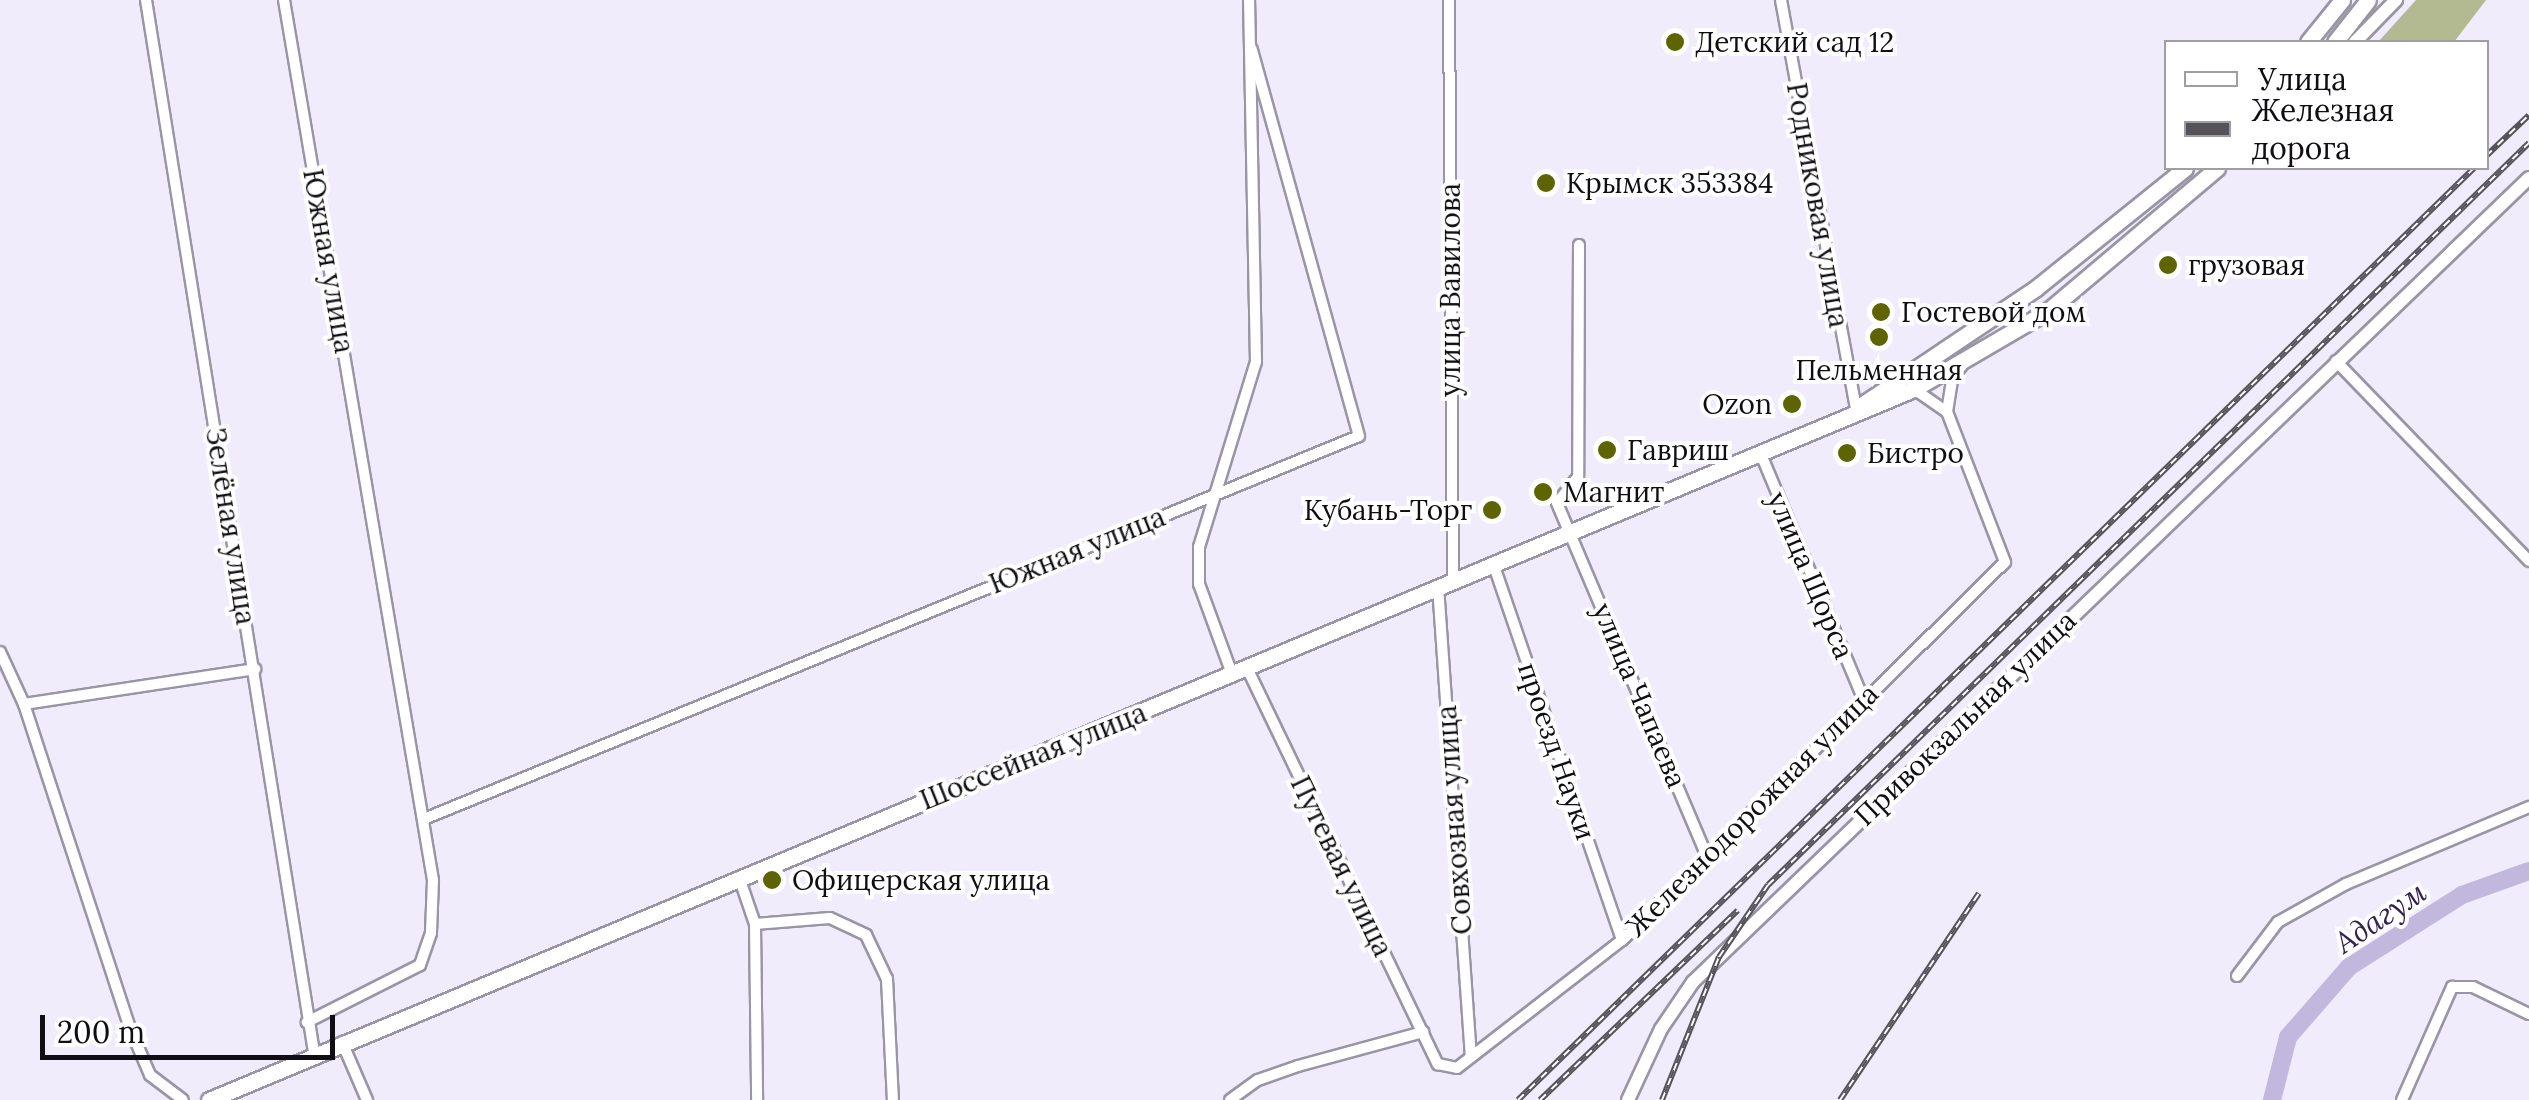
<!DOCTYPE html>
<html>
<head>
<meta charset="utf-8">
<style>
  body { margin:0 }
  #map { position:relative; width:2529px; height:1100px; overflow:hidden; background:#f0ecfb; font-family:Lora,serif }
  div>[style] { position:absolute }
  .forest>* { inset:0; background:#b3b991 }
  .river>* { height:18px; margin:-9px; padding:0 9px; transform-origin:9px; border-radius:9px; background:#c2b7dd }
  .roads { filter:drop-shadow(2px 0 #9995a4) drop-shadow(-2px 0 #9995a4) drop-shadow(0 2px #9995a4) drop-shadow(0 -2px #9995a4) }
  .minor>* { height:10px; margin:-5px; padding:0 5px; transform-origin:5px; border-radius:5px; background:#fff }
  .major>* { height:12px; margin:-6px; padding:0 6px; transform-origin:6px; border-radius:6px; background:#fff }
  .highway>* { height:15px; margin:-7.5px; padding:0 7.5px; transform-origin:7.5px; border-radius:7.5px; background:#fff }
  .rail>* { height:6px; margin-top:-3px; transform-origin:0; background:repeating-linear-gradient(90deg,#fff 0 8px,#55525a 0 16px); box-sizing:border-box; border-block:2px solid #55525a }
  .dots>* { width:28px; height:28px; translate:-50% -50%; box-sizing:border-box; border:5px solid #fff; border-radius:50% }
  span { translate:-50% -50%; white-space:nowrap; text-align:center; line-height:1.15; -webkit-text-stroke:8px #fff; paint-order:stroke }
  .poi-label { font-size:28px; color:#100e13 }
  .left { translate:0 -50%; text-align:left }
  .right { translate:-100% -50%; text-align:right }
  .street-label { font-size:28px; color:#100e13 }
  .water-label { font-size:30px; color:#332151; font-style:italic }
  .legend { position:absolute; left:2164px; top:40px; width:325px; height:130px; box-sizing:border-box; background:#fff; border:2px solid #9f9fa1; margin:0; padding:12px 18px; list-style:none; font-size:30px; color:#100e13 }
  .legend li { display:flex; align-items:center; gap:20px; height:50px }
  .legend b { width:50px; border:2px solid #9f9fa1 }
  .scale { position:absolute; left:40px; top:1015px; width:295px; height:45px; box-sizing:border-box; border:5px solid #100e13; border-top:0; padding-left:12px; font-size:30px; line-height:35px; white-space:nowrap; color:#100e13; -webkit-text-stroke:8px #fff; paint-order:stroke }
</style>
</head>
<body>
<div id="map">
  <div class="forest">
    <i style="clip-path:polygon(2416px 0,2486px 0,2454px 42px,2378px 42px)"></i>
  </div>
  <div class="river">
    <i style="left:2272px;top:1100px;width:65px;rotate:-75.7deg"></i>
    <i style="left:2288px;top:1037px;width:93px;rotate:-48.9deg"></i>
    <i style="left:2349px;top:967px;width:134px;rotate:-32.5deg"></i>
    <i style="left:2462px;top:895px;width:71px;rotate:-19.7deg"></i>
  </div>
  <div class="roads">
    <div class="minor">
      <i style="left:146px;top:0;width:1065px;rotate:80.93deg"></i>
      <i style="left:284px;top:0;width:893px;rotate:80.39deg"></i>
      <i style="left:433px;top:880px;width:53px;rotate:92.2deg"></i>
      <i style="left:431px;top:933px;width:34px;rotate:109deg"></i>
      <i style="left:420px;top:965px;width:127px;rotate:153.2deg"></i>
      <i style="left:1449px;top:0;width:580px;rotate:89.6deg"></i>
      <i style="left:1781px;top:0;width:416px;rotate:79.6deg"></i>
      <i style="left:1579px;top:245px;width:232px;rotate:90.2deg"></i>
      <i style="left:1578px;top:477px;width:33px;rotate:129deg"></i>
      <i style="left:1557px;top:503px;width:387px;rotate:67deg"></i>
      <i style="left:2336px;top:361px;width:278px;rotate:46deg"></i>
      <i style="left:1947px;top:412px;width:33px;rotate:-81deg"></i>
      <i style="left:1952px;top:379px;width:19px;rotate:-54deg"></i>
      <i style="left:1760px;top:452px;width:267px;rotate:67.3deg"></i>
      <i style="left:1493px;top:563px;width:398px;rotate:71.1deg"></i>
      <i style="left:1438px;top:586px;width:470px;rotate:86deg"></i>
      <i style="left:0;top:652px;width:57px;rotate:65.2deg"></i>
      <i style="left:24px;top:704px;width:341px;rotate:71.9deg"></i>
      <i style="left:130px;top:1028px;width:51px;rotate:66.9deg"></i>
      <i style="left:150px;top:1075px;width:41px;rotate:37.1deg"></i>
      <i style="left:1247px;top:668px;width:440px;rotate:64.3deg"></i>
      <i style="left:1438px;top:1064px;width:19px;rotate:12deg"></i>
      <i style="left:1457px;top:1068px;width:209px;rotate:-37.8deg"></i>
      <i style="left:1622px;top:940px;width:538px;rotate:-44.62deg"></i>
      <i style="left:2005px;top:562px;width:161px;rotate:-111.1deg"></i>
      <i style="left:1947px;top:412px;width:40px;rotate:-145.1deg"></i>
      <i style="left:1232px;top:674px;width:96px;rotate:-110.1deg"></i>
      <i style="left:1199px;top:584px;width:37px;rotate:-90deg"></i>
      <i style="left:1199px;top:547px;width:194px;rotate:-72.9deg"></i>
      <i style="left:1256px;top:362px;width:362px;rotate:-91.1deg"></i>
      <i style="left:24px;top:704px;width:234px;rotate:-8.6deg"></i>
      <i style="left:424px;top:819px;width:1010px;rotate:-22.28deg"></i>
      <i style="left:1359px;top:436px;width:402px;rotate:-105.5deg"></i>
      <i style="left:739px;top:877px;width:50px;rotate:71.2deg"></i>
      <i style="left:755px;top:924px;width:176px;rotate:89.3deg"></i>
      <i style="left:755px;top:924px;width:75px;rotate:-4.6deg"></i>
      <i style="left:830px;top:918px;width:40px;rotate:25deg"></i>
      <i style="left:866px;top:935px;width:49px;rotate:64.5deg"></i>
      <i style="left:887px;top:979px;width:121px;rotate:87.2deg"></i>
      <i style="left:2237px;top:976px;width:68px;rotate:-52.8deg"></i>
      <i style="left:2278px;top:922px;width:78px;rotate:-29.2deg"></i>
      <i style="left:2346px;top:884px;width:199px;rotate:-22.8deg"></i>
      <i style="left:342px;top:1042px;width:63px;rotate:66.7deg"></i>
      <i style="left:1230px;top:1100px;width:34px;rotate:-36deg"></i>
      <i style="left:1258px;top:1080px;width:42px;rotate:-19.3deg"></i>
      <i style="left:1298px;top:1066px;width:130px;rotate:-15.2deg"></i>
      <i style="left:2402px;top:1100px;width:124px;rotate:-66.1deg"></i>
      <i style="left:2452px;top:987px;width:21px"></i>
      <i style="left:2473px;top:987px;width:62px;rotate:25.7deg"></i>
    </div>
    <div class="major">
      <i style="left:2355px;top:42px;width:59px;rotate:-45.7deg"></i>
      <i style="left:1628px;top:1100px;width:78px;rotate:-65.1deg"></i>
      <i style="left:1661px;top:1029px;width:57px;rotate:-55.8deg"></i>
      <i style="left:1693px;top:982px;width:1160px;rotate:-43.88deg"></i>
    </div>
    <div class="highway">
      <i style="left:2308px;top:42px;width:54px;rotate:-51deg"></i>
      <i style="left:2335px;top:42px;width:53px;rotate:-51.8deg"></i>
      <i style="left:1863px;top:404px;width:208px;rotate:-33.8deg"></i>
      <i style="left:2036px;top:288px;width:191px;rotate:-38.8deg"></i>
      <i style="left:209px;top:1100px;width:1847px;rotate:-22.64deg"></i>
      <i style="left:1914px;top:389px;width:156px;rotate:-30.3deg"></i>
      <i style="left:2049px;top:310px;width:220px;rotate:-40.2deg"></i>
    </div>
  </div>
  <div class="rail">
    <i style="left:2486px;top:156px;width:59px;rotate:-43.6deg"></i>
    <i style="left:1518px;top:1100px;width:1335px;rotate:-44.27deg"></i>
    <i style="left:1540px;top:1100px;width:274px;rotate:-43.8deg"></i>
    <i style="left:1662px;top:1100px;width:154px;rotate:-68.3deg"></i>
    <i style="left:1719px;top:957px;width:87px;rotate:-55.8deg"></i>
    <i style="left:1768px;top:885px;width:1063px;rotate:-44.28deg"></i>
    <i style="left:1840px;top:1100px;width:249px;rotate:-56.1deg"></i>
  </div>
  <div class="dots">
    <i style="left:1675px;top:42px;background:#5d6401"></i>
    <i style="left:1546px;top:183px;background:#5d6401"></i>
    <i style="left:2168px;top:265px;background:#5d6401"></i>
    <i style="left:1881px;top:312px;background:#5d6401"></i>
    <i style="left:1879px;top:337px;background:#5d6401"></i>
    <i style="left:1792px;top:404px;background:#5d6401"></i>
    <i style="left:1607px;top:450px;background:#5d6401"></i>
    <i style="left:1847px;top:453px;background:#5d6401"></i>
    <i style="left:1543px;top:492px;background:#5d6401"></i>
    <i style="left:1492px;top:510px;background:#5d6401"></i>
    <i style="left:772px;top:880px;background:#5d6401"></i>
  </div>
  <div class="poi-label">
    <span class="left" style="left:1695px;top:42px">Детский сад 12</span>
    <span class="left" style="left:1566px;top:183px">Крымск 353384</span>
    <span class="left" style="left:2188px;top:265px">грузовая</span>
    <span class="left" style="left:1901px;top:312px">Гостевой дом</span>
    <span style="left:1879px;top:370px">Пельменная</span>
    <span class="right" style="left:1772px;top:404px">Ozon</span>
    <span class="left" style="left:1627px;top:450px">Гавриш</span>
    <span class="left" style="left:1867px;top:453px">Бистро</span>
    <span class="left" style="left:1563px;top:492px">Магнит</span>
    <span class="right" style="left:1472px;top:510px">Кубань-Торг</span>
    <span class="left" style="left:792px;top:880px">Офицерская улица</span>
  </div>
  <div class="street-label">
    <span style="left:1818px;top:205px;rotate:80deg">Родниковая улица</span>
    <span style="left:329px;top:261px;rotate:80deg">Южная улица</span>
    <span style="left:1450px;top:290px;rotate:-90deg">улица Вавилова</span>
    <span style="left:231px;top:526px;rotate:81deg">Зелёная улица</span>
    <span style="left:1077px;top:550px;rotate:-22deg">Южная улица</span>
    <span style="left:1811px;top:575px;rotate:67deg">улица Щорса</span>
    <span style="left:1640px;top:695px;rotate:67deg">улица Чапаева</span>
    <span style="left:1965px;top:718px;rotate:-44deg">Привокзальная улица</span>
    <span style="left:1557px;top:751px;rotate:71deg">проезд Науки</span>
    <span style="left:1033px;top:756px;rotate:-22deg">Шоссейная улица</span>
    <span style="left:1752px;top:810px;rotate:-45deg">Железнодорожная улица</span>
    <span style="left:1454px;top:820px;rotate:-94deg">Совхозная улица</span>
    <span style="left:1342px;top:866px;rotate:64deg">Путевая улица</span>
  </div>
  <div class="water-label">
    <span style="left:2380px;top:917px;rotate:-34deg">Адагум</span>
  </div>
  <ul class="legend">
  <li><b style="height:12px;background:#fff"></b>Улица</li>
  <li><b style="height:12px;background:#55525a"></b>Железная дорога</li>
  </ul>
  <div class="scale">200 m</div>
</div>
</body>
</html>
